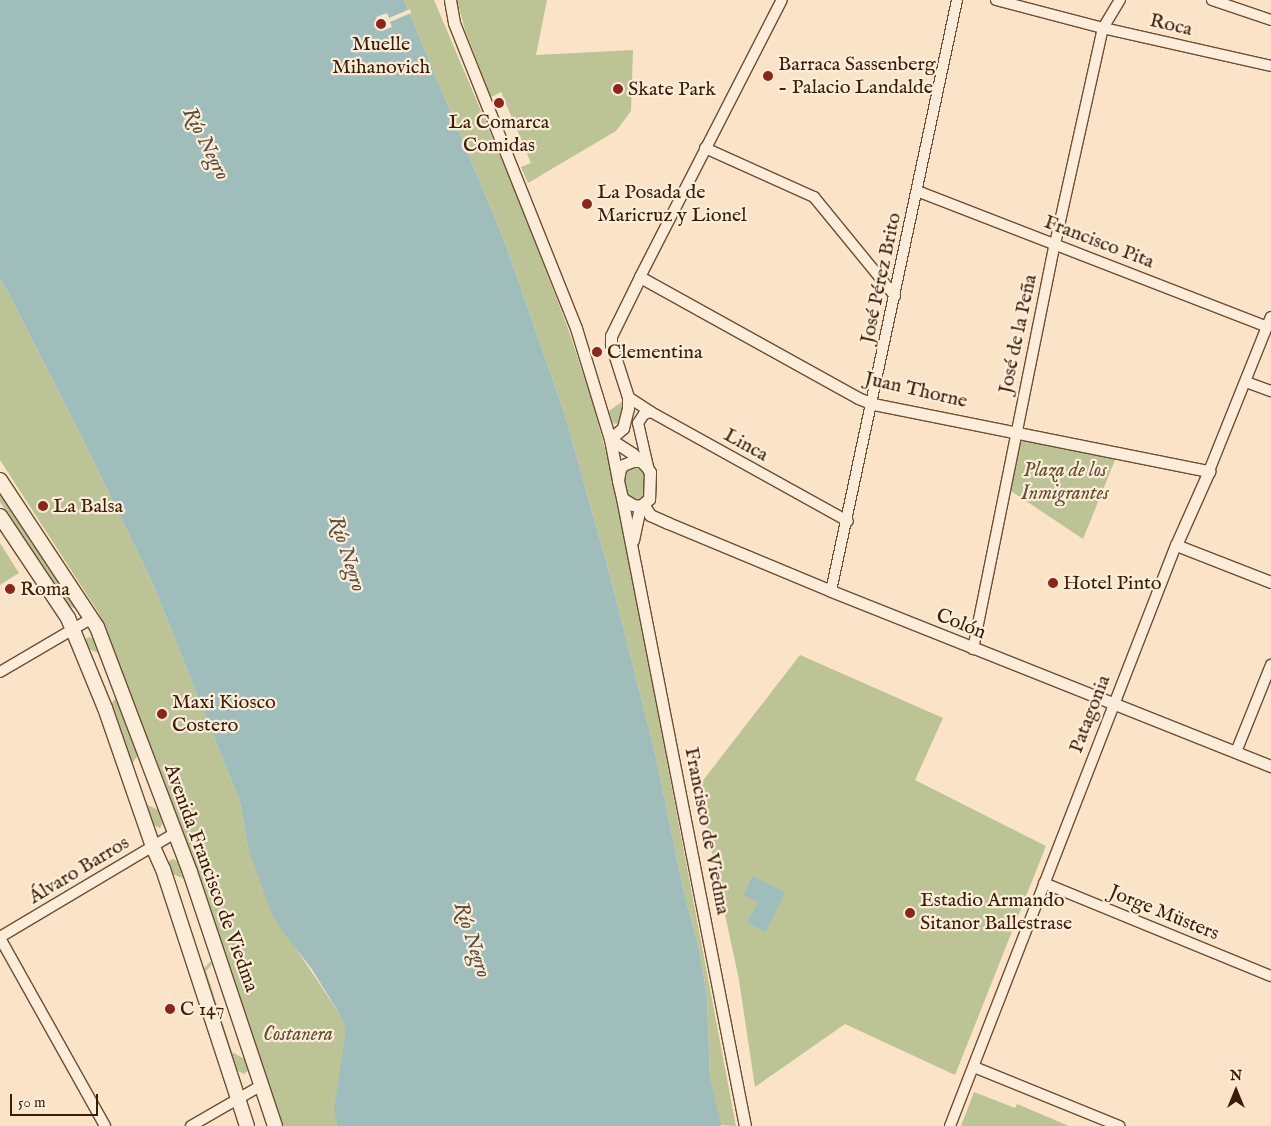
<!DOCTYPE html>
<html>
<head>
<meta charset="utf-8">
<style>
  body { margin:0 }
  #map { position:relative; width:1271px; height:1126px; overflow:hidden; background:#fae3c6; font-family:"IM FELL English",serif }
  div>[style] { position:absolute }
  .green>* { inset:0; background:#bcc496 }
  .water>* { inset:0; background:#9fbdbb }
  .pier>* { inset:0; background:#fae3c6 }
  .roads { filter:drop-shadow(1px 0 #6b4e35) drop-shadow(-1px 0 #6b4e35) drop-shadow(0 1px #6b4e35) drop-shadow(0 -1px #6b4e35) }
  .minor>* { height:10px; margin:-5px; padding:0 5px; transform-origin:5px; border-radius:5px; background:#fcedda }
  .tertiary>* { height:11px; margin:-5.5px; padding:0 5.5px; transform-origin:5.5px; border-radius:5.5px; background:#fcedda }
  .secondary>* { height:14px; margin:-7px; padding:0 7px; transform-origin:7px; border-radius:7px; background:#fcedda }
  .dots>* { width:14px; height:14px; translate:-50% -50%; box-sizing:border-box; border:2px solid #fcedda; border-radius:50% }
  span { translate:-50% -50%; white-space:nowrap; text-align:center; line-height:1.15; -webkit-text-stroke:4.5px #fcedda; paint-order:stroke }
  .street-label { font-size:20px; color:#3b1d05 }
  .poi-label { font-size:20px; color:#3b1d05 }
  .left { translate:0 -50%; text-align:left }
  .park-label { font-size:20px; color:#624f30; font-style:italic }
  .water-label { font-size:21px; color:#594d3c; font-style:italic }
  .north { position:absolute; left:1211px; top:1066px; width:50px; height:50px; -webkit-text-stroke:4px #fcedda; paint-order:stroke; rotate:0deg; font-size:14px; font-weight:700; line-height:20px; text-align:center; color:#3b1d05 }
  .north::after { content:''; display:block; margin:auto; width:18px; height:22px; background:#3b1d05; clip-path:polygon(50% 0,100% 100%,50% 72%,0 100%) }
  .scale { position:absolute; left:10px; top:1094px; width:88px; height:22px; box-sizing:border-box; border:2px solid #3b1d05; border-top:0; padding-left:6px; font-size:15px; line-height:18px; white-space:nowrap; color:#3b1d05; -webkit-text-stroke:4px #fcedda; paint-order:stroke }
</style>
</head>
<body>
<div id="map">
  <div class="green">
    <i style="clip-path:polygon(404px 0,434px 0,523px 210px,570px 334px,594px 408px,614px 482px,736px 1126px,720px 1125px,710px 1077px,707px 996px,699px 950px,683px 888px,655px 753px,611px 579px,564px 412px,504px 240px)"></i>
    <i style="clip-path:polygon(457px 0,547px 0,536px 55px,633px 50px,631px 111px,616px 131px,528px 183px,521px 167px,531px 163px,501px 92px,491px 97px,465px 30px)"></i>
    <i style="clip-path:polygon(0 279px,10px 296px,84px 442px,153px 584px,240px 802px,248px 848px,291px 941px,339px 1013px,395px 1126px,279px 1126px,226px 955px,106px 628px,98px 612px,0 460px)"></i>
    <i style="clip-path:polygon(623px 401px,623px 419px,617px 424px,613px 423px,609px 411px)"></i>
    <i style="clip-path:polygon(1023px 438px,1117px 455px,1083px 539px,1008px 489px,1020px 440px)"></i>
    <i style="clip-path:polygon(635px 467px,643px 471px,647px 480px,644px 497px,637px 499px,631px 497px,626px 491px,624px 482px,626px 471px)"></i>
    <i style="clip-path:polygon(0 492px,74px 604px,74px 608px,69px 606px,0 502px)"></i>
    <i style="clip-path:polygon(0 543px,19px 573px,0 585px)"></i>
    <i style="clip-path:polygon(88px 637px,96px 639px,140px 752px,132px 764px,146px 804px,162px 812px,165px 820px,160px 828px,151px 824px,109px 706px,116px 698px,98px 653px,84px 647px,83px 643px)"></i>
    <i style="clip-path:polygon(800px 655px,943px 718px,915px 780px,1046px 846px,955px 1075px,845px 1024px,755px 1087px,739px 980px,698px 787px)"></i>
    <i style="clip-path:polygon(172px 859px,181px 862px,215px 961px,206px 971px,232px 1052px,248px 1061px,248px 1071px,244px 1074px,234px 1069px,203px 969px,212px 960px,184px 879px,169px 872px,168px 862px)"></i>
    <i style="clip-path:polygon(974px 1092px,1015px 1108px,1017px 1104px,1069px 1126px,961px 1126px)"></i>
  </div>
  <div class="water">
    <i style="clip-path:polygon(0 0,404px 0,504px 240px,564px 412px,611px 579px,655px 753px,683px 888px,699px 950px,707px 996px,710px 1077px,721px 1126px,338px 1126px,334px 1110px,346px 1029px,339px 1013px,311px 968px,280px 928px,271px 912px,248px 848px,240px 802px,153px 584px,84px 442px,10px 296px,0 279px)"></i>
    <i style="clip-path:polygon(752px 876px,785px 892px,766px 932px,747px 923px,758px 902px,744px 895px)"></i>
  </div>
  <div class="pier">
    <i style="clip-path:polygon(410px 9px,411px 13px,390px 22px,392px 27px,382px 31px,376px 17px,387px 13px,389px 18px)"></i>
  </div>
  <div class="roads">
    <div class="minor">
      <i style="left:996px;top:0;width:111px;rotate:14.7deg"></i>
      <i style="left:1103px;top:28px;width:172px;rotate:12.7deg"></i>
      <i style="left:1212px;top:0;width:62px;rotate:18.7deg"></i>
      <i style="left:705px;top:148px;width:120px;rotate:24.2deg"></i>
      <i style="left:814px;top:197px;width:128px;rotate:50.7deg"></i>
      <i style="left:917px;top:191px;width:375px;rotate:21.2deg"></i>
      <i style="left:640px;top:277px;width:311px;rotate:-62.9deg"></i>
      <i style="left:1246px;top:382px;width:27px;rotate:20deg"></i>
      <i style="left:628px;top:397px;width:27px;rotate:33deg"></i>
      <i style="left:651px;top:412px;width:225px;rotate:29deg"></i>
      <i style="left:649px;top:471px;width:49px;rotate:-102.9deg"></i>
      <i style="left:638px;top:423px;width:11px;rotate:-56deg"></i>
      <i style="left:644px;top:414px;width:7px;rotate:-16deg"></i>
      <i style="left:1209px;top:471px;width:166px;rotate:-68.1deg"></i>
      <i style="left:831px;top:591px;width:604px;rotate:-77.96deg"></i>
      <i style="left:973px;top:649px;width:413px;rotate:-78.6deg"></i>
      <i style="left:1055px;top:244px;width:221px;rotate:-77.5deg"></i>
      <i style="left:1103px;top:28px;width:33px;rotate:-59deg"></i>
      <i style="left:0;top:672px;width:107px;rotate:-30.4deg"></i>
      <i style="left:1236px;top:752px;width:94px;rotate:-68.1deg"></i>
      <i style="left:1044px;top:883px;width:245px;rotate:22.3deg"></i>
      <i style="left:0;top:937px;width:204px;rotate:-30.7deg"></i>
      <i style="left:0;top:938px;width:215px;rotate:60.8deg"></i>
      <i style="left:974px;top:1067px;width:157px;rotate:22.1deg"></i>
      <i style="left:191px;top:1126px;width:82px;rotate:-30deg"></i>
      <i style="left:950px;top:1126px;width:623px;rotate:-68.74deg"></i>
    </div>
    <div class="tertiary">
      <i style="left:450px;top:0;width:23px;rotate:80deg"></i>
      <i style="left:454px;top:23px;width:328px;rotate:68.2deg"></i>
      <i style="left:576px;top:328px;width:116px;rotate:73deg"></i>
      <i style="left:610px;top:439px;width:42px;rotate:79deg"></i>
      <i style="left:610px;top:439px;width:17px;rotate:-40deg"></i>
      <i style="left:623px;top:428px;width:21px;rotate:-76deg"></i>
      <i style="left:628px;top:408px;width:11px;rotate:-90deg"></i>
      <i style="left:628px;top:397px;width:56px;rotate:-107.8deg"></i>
      <i style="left:611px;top:344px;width:8px;rotate:-90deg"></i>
      <i style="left:611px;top:336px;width:66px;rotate:-63.8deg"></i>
      <i style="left:640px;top:277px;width:249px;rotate:29deg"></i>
      <i style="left:858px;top:398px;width:16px;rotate:22deg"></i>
      <i style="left:873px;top:404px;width:343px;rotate:11.3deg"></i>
      <i style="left:1209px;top:471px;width:81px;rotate:114deg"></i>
      <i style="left:1176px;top:545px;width:102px;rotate:21.3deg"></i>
      <i style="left:610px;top:439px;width:27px;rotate:33deg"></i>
      <i style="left:633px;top:454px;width:18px;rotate:43deg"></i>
      <i style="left:646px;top:466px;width:7px;rotate:56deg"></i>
      <i style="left:650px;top:472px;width:27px;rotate:92deg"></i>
      <i style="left:649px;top:499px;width:11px;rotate:142deg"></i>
      <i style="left:640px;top:506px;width:7px;rotate:-172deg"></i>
      <i style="left:633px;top:505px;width:13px;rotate:-148deg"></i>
      <i style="left:622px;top:498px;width:18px;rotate:-103deg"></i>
      <i style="left:618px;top:480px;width:11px;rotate:-80deg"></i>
      <i style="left:620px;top:469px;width:5px;rotate:-53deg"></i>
      <i style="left:623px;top:465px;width:11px;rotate:-22deg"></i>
      <i style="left:633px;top:461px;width:7px"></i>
      <i style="left:622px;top:498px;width:640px;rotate:78.92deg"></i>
      <i style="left:644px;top:505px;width:12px;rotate:59deg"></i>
      <i style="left:650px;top:515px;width:20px;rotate:24deg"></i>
      <i style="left:668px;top:523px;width:177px;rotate:22.6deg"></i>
      <i style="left:831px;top:591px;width:474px;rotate:21.7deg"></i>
      <i style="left:633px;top:540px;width:35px;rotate:-78deg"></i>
    </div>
    <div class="secondary">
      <i style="left:0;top:480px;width:176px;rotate:56.6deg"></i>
      <i style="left:97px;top:627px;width:262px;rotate:69.2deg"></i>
      <i style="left:190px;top:872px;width:268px;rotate:71.5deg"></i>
      <i style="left:0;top:516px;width:123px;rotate:56.3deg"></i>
      <i style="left:68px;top:618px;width:97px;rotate:67.7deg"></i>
      <i style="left:105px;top:708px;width:147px;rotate:70.9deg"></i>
      <i style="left:153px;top:847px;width:24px;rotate:66deg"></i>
      <i style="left:163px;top:869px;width:270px;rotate:71.9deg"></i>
    </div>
  </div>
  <div class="dots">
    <i style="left:381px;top:24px;background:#8f2418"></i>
    <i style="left:768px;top:76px;background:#8f2418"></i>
    <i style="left:618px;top:89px;background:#8f2418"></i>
    <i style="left:499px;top:103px;background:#8f2418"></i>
    <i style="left:587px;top:204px;background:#8f2418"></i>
    <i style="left:597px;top:352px;background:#8f2418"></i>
    <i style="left:43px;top:506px;background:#8f2418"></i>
    <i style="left:1053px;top:583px;background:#8f2418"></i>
    <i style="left:10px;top:589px;background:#8f2418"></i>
    <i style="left:162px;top:714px;background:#8f2418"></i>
    <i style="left:910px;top:913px;background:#8f2418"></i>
    <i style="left:170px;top:1009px;background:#8f2418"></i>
  </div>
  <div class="street-label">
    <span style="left:1171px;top:25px;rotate:13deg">Roca</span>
    <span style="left:1099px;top:242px;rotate:21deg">Francisco Pita</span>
    <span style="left:881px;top:278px;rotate:-78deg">José Pérez Brito</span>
    <span style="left:1018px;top:334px;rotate:-78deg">José de la Peña</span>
    <span style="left:916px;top:390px;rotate:13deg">Juan Thorne</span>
    <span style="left:746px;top:445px;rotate:29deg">Linca</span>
    <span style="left:961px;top:624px;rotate:22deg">Colón</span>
    <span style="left:1090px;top:714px;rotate:-69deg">Patagonia</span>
    <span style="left:707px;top:831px;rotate:79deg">Francisco de Viedma</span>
    <span style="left:79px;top:870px;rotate:-31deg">Álvaro Barros</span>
    <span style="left:211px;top:878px;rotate:70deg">Avenida Francisco de Viedma</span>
    <span style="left:1164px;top:913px;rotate:22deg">Jorge Müsters</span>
  </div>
  <div class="poi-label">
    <span style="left:381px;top:56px">Muelle<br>Mihanovich</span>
    <span class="left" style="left:778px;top:76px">Barraca Sassenberg<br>- Palacio Landalde</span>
    <span class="left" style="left:628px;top:89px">Skate Park</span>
    <span style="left:499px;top:134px">La Comarca<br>Comidas</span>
    <span class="left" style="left:597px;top:204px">La Posada de<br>Maricruz y Lionel</span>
    <span class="left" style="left:607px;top:352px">Clementina</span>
    <span class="left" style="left:53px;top:506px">La Balsa</span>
    <span class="left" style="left:1063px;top:583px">Hotel Pinto</span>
    <span class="left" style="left:20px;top:589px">Roma</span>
    <span class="left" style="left:172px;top:714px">Maxi Kiosco<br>Costero</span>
    <span class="left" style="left:920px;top:912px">Estadio Armando<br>Sitanor Ballestrase</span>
    <span class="left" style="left:180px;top:1009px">C 147</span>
  </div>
  <div class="park-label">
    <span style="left:1065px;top:482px">Plaza de los<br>Inmigrantes</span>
    <span style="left:298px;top:1034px">Costanera</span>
  </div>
  <div class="water-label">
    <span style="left:205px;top:144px;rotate:63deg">Río Negro</span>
    <span style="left:346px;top:554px;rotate:72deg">Río Negro</span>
    <span style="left:471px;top:940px;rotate:72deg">Río Negro</span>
  </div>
  <div class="north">N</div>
  <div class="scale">50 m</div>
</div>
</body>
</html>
